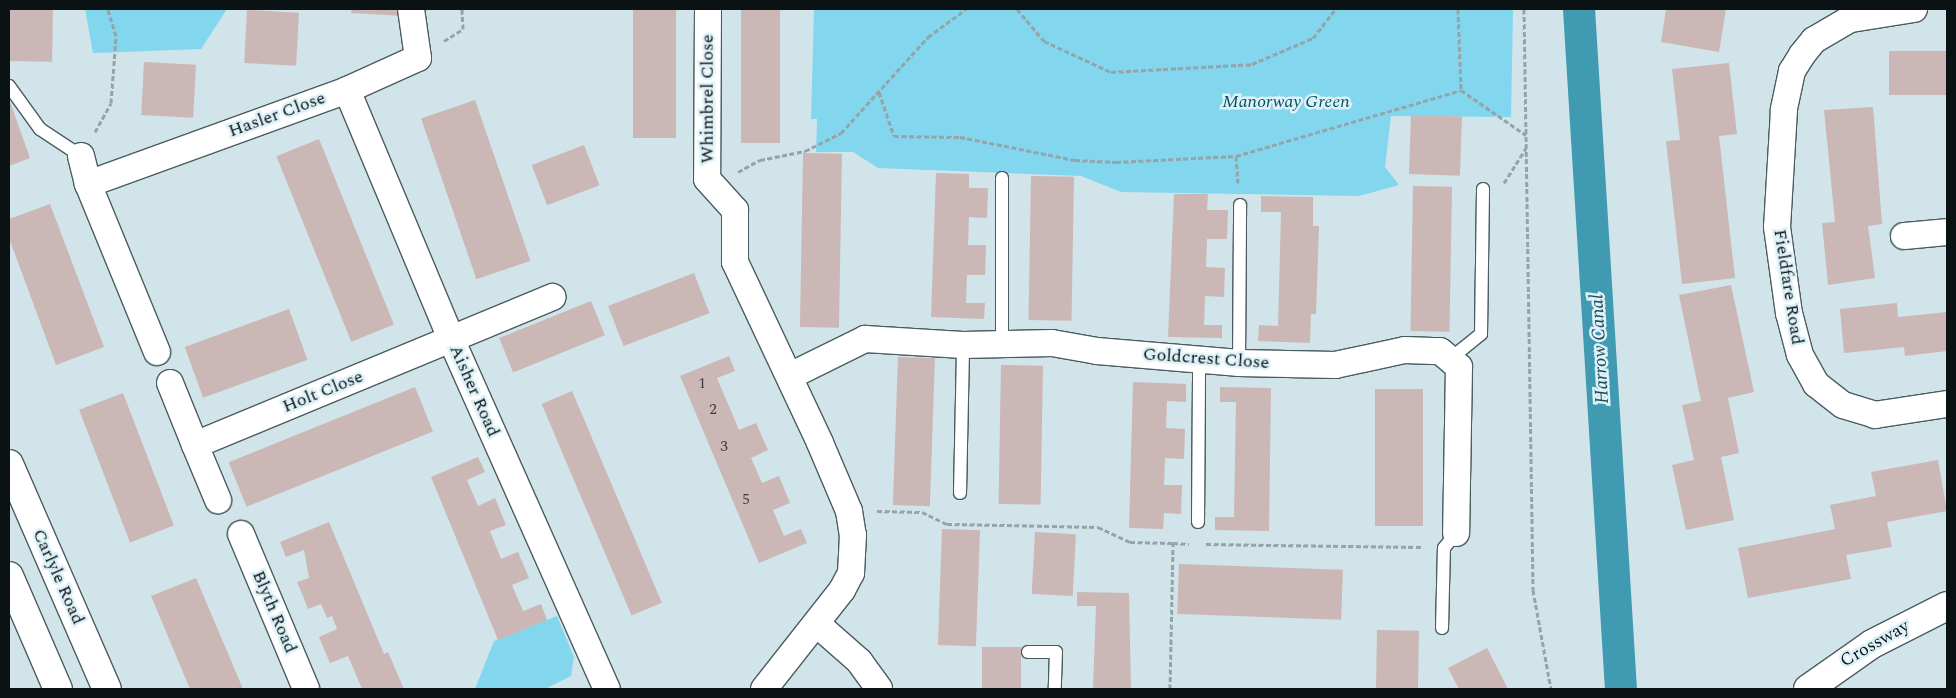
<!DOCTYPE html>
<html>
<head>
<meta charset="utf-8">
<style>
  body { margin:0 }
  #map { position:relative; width:1956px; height:698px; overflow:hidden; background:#d0e4ea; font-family:Spectral,serif }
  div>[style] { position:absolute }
  .green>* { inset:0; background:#82d6ee }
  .canal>* { height:32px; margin:-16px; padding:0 16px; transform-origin:16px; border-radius:16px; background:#3f9ab2 }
  .building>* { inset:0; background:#cbb7b5; transform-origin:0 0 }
  .path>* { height:3px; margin-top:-1.5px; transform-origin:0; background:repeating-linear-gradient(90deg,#94a4a8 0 5px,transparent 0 7.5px) }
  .roads { filter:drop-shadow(1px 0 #4b5c61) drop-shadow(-1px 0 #4b5c61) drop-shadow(0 1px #4b5c61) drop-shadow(0 -1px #4b5c61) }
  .service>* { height:12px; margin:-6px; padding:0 6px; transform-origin:6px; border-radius:6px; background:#fff }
  .minor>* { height:26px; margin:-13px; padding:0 13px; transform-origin:13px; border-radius:13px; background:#fff }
  .tertiary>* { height:28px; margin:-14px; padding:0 14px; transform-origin:14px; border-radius:14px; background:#fff }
  .primary>* { height:28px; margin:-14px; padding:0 14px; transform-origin:14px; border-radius:14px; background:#fff }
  span { translate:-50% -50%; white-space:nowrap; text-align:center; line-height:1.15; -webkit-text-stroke:5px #ddf1f8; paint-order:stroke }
  .number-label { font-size:15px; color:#3b3b3c }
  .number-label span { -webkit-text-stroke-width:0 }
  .street-label { font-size:18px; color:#0b1214 }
  .park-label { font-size:18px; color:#005263; font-style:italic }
  .water-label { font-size:19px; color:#234b56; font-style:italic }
  .frame { position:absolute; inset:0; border:10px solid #0b1214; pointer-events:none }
</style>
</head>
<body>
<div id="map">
  <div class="green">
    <i style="clip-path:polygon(85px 9px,227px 9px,201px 49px,93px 53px)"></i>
    <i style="clip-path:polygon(814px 9px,1513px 9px,1511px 117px,1391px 116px,1385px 167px,1399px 185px,1359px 196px,1121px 192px,1081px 176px,878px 168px,853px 152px,816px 152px,817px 119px,811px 119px)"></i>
    <i style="clip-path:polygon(557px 616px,574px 657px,571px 676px,545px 689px,475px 689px,494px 641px)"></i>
  </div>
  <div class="canal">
    <i style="left:1579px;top:9px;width:681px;rotate:86.47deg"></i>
  </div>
  <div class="building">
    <i style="left:9px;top:9px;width:44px;height:52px;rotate:1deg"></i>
    <i style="clip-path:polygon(352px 9px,404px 9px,404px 16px,351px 13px)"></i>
    <i style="left:633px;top:9px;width:43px;height:129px"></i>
    <i style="left:741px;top:9px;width:39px;height:134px"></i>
    <i style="clip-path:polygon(1666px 9px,1726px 9px,1719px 52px,1661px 42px)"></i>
    <i style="left:247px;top:10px;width:52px;height:53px;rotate:3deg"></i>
    <i style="left:1947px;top:51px;width:44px;height:58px;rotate:90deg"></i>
    <i style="left:144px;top:62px;width:52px;height:53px;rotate:3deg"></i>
    <i style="clip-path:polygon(1729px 63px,1737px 134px,1719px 136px,1735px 278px,1682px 284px,1666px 141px,1680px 140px,1672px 69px)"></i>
    <i style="clip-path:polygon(9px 99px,30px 158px,9px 166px)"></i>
    <i style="left:475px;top:100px;width:170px;height:57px;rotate:71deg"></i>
    <i style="clip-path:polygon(1873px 107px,1882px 224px,1868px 226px,1875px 278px,1828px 285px,1822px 223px,1835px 222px,1824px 110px)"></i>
    <i style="left:1411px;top:115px;width:51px;height:59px;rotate:2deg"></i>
    <i style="left:319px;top:139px;width:200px;height:46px;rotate:68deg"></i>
    <i style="left:584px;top:145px;width:43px;height:56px;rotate:69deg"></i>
    <i style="left:803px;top:153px;width:39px;height:174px;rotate:1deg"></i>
    <i style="clip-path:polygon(936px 173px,969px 174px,969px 188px,988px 188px,987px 218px,969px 217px,968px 245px,986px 245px,985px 275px,967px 275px,966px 303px,985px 303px,984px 319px,931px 317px)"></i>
    <i style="left:1031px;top:176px;width:43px;height:144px;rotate:1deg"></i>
    <i style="left:1413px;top:186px;width:39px;height:145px;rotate:1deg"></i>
    <i style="clip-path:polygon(1174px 194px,1208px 194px,1207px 210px,1228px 210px,1227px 239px,1207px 239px,1206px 267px,1225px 268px,1224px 297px,1205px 296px,1204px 325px,1222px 325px,1222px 338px,1168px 337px)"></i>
    <i style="clip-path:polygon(1261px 196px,1313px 197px,1313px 226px,1319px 226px,1316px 314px,1311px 314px,1310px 343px,1258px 341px,1259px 325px,1278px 326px,1281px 212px,1261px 212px)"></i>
    <i style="clip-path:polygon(50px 204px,104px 347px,56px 365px,9px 238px,9px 219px)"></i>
    <i style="left:694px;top:273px;width:43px;height:92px;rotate:69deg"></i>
    <i style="clip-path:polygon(1731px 285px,1754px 392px,1728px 398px,1739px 453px,1721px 457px,1734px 520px,1686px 530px,1672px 465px,1694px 460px,1682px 405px,1701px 401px,1679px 295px)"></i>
    <i style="left:591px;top:301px;width:37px;height:99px;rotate:68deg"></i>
    <i style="clip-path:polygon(1897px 303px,1898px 317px,1947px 312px,1947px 351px,1905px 356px,1904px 347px,1844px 353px,1840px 309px)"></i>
    <i style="left:289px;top:309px;width:54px;height:111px;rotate:70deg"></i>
    <i style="clip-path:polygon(729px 356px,735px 371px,717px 378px,739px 430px,756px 423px,768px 450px,751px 458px,762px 483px,779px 476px,790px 503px,773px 510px,779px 524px,784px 536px,801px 529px,807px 543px,759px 563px,680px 376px)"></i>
    <i style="left:898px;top:357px;width:37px;height:148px;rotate:2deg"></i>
    <i style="left:1001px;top:365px;width:42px;height:139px;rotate:1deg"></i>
    <i style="clip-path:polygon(1133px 382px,1186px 384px,1186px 402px,1167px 401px,1166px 428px,1185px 429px,1184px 459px,1165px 458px,1164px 485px,1182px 485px,1181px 514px,1164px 513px,1163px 529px,1129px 528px)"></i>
    <i style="left:415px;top:387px;width:48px;height:201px;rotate:68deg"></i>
    <i style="clip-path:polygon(1220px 387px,1271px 388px,1269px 531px,1215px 530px,1215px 517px,1234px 517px,1236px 402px,1220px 402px)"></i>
    <i style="left:1375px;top:389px;width:48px;height:137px"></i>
    <i style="left:572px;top:391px;width:230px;height:33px;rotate:67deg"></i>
    <i style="left:123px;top:393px;width:142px;height:47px;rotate:69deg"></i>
    <i style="clip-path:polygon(478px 457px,485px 472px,467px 480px,478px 506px,495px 498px,506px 525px,490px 531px,501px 559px,518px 552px,529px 578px,512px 585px,523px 611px,541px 604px,547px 620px,498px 640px,431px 477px)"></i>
    <i style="clip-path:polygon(1938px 460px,1947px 511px,1887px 522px,1892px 547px,1846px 555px,1851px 579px,1748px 598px,1738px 548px,1835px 529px,1830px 505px,1876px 496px,1871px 472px)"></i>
    <i style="clip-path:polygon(329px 522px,384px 654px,388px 652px,404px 689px,362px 689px,348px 656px,330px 663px,319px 637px,337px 629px,332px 616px,327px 618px,321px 604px,308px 609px,303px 596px,297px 582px,309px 578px,304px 550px,286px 557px,280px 542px)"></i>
    <i style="left:942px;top:529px;width:38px;height:116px;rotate:2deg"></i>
    <i style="left:1035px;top:532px;width:41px;height:62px;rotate:3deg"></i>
    <i style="left:1179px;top:564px;width:164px;height:50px;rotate:2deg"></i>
    <i style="clip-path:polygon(196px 578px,243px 689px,190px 689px,151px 596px)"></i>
    <i style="clip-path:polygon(1077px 592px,1129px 593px,1131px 689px,1093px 689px,1096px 606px,1077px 606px)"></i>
    <i style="left:1377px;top:630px;width:42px;height:59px;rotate:1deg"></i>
    <i style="left:982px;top:647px;width:39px;height:42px"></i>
    <i style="clip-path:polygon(1487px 648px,1508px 689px,1459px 689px,1448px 668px)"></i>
  </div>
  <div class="path">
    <i style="left:1017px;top:9px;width:42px;rotate:49.8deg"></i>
    <i style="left:1044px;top:41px;width:74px;rotate:24.8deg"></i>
    <i style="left:1111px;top:72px;width:141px;rotate:-3.2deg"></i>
    <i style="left:1252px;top:64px;width:66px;rotate:-23.1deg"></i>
    <i style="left:1313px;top:38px;width:37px;rotate:-52deg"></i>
    <i style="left:1458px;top:9px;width:81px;rotate:87.9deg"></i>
    <i style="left:1461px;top:90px;width:79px;rotate:34.7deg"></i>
    <i style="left:1524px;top:9px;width:581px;rotate:89.11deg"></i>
    <i style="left:1533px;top:590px;width:101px;rotate:79.7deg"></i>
    <i style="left:444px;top:41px;width:22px;rotate:-32deg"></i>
    <i style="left:463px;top:29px;width:20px;rotate:-93deg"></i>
    <i style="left:879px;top:92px;width:46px;rotate:71.2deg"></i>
    <i style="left:894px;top:136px;width:66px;rotate:0.9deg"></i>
    <i style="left:960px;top:137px;width:117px;rotate:11.3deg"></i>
    <i style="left:1075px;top:160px;width:41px;rotate:2.8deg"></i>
    <i style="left:1116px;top:162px;width:120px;rotate:-2.9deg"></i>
    <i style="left:1236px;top:156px;width:234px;rotate:-16.3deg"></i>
    <i style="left:95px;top:132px;width:33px;rotate:-61deg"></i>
    <i style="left:111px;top:103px;width:67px;rotate:-85.7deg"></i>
    <i style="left:116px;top:36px;width:28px;rotate:-107deg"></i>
    <i style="left:1236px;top:156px;width:27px;rotate:86deg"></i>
    <i style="left:738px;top:172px;width:25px;rotate:-29deg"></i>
    <i style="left:760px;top:160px;width:46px;rotate:-11.3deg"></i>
    <i style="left:805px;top:151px;width:40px;rotate:-26.6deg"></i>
    <i style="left:841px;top:133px;width:130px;rotate:-47.8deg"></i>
    <i style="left:928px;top:37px;width:47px;rotate:-36.4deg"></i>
    <i style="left:1504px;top:183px;width:41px;rotate:-57.8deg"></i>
    <i style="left:877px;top:511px;width:45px;rotate:1.3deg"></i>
    <i style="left:922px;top:512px;width:28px;rotate:26deg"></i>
    <i style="left:947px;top:524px;width:151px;rotate:1.1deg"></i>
    <i style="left:1098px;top:527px;width:35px;rotate:25deg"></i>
    <i style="left:1130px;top:542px;width:43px;rotate:1.3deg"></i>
    <i style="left:1206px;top:544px;width:216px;rotate:0.8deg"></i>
    <i style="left:1170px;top:689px;width:146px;rotate:-88.8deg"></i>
    <i style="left:1173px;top:543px;width:16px;rotate:4deg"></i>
  </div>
  <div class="roads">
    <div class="service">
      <i style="left:9px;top:86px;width:53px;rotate:54.2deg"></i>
      <i style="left:40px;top:129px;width:49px;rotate:33.4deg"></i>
      <i style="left:1002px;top:345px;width:167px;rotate:-90deg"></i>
      <i style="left:1450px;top:359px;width:40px;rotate:-39deg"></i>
      <i style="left:1481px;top:334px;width:145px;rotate:-89.2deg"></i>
      <i style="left:1239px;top:363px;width:158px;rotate:-89.6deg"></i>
      <i style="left:960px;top:493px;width:148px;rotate:-88.8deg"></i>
      <i style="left:1198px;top:522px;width:161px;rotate:-89.6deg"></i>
      <i style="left:1442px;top:628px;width:80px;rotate:-88.6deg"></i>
      <i style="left:1444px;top:548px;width:19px;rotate:-51deg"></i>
      <i style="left:1028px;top:652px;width:28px"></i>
      <i style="left:1056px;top:652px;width:37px;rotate:92deg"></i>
    </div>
    <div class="minor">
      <i style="left:708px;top:9px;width:170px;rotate:90.3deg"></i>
      <i style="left:707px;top:179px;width:42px;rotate:47.9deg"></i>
      <i style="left:735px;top:210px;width:52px;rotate:90deg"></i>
      <i style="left:735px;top:262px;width:200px;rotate:64.8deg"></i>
      <i style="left:820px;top:443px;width:74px;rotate:66.9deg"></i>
      <i style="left:849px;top:511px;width:24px;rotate:81deg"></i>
      <i style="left:853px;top:535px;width:38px;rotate:93deg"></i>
      <i style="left:851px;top:573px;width:19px;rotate:118deg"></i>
      <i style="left:842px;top:590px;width:126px;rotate:128.2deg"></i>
      <i style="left:1914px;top:9px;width:65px;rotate:171.1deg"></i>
      <i style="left:1850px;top:19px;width:42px;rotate:149.7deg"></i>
      <i style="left:1814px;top:40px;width:19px;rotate:129deg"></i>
      <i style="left:1802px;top:55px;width:19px;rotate:122deg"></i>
      <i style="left:1792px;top:71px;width:40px;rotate:102deg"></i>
      <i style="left:1784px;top:110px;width:117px;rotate:93.4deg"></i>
      <i style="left:1777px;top:227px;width:87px;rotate:82.1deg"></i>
      <i style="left:1789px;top:313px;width:43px;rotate:75.3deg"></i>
      <i style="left:1800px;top:355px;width:33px;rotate:61deg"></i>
      <i style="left:1816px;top:384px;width:34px;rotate:38deg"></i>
      <i style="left:1843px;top:405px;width:34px;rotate:17deg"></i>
      <i style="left:1875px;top:415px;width:73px;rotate:-8.7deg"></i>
      <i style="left:347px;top:90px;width:270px;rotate:67.3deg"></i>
      <i style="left:451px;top:339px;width:383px;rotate:66deg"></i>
      <i style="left:81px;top:156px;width:29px;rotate:76deg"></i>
      <i style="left:1904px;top:236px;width:43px;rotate:-5.3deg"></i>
      <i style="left:157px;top:352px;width:182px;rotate:-112.3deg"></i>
      <i style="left:88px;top:184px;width:276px;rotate:-19.9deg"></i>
      <i style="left:347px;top:90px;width:78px;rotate:-24.3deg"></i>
      <i style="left:418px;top:58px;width:49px;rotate:-98.1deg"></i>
      <i style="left:790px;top:376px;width:84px;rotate:-26.3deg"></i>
      <i style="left:865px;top:339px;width:98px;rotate:3.5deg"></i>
      <i style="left:963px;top:345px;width:89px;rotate:-1.3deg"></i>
      <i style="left:1052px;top:343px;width:46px;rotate:10.1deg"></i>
      <i style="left:1097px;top:351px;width:143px;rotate:4.8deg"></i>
      <i style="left:1239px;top:363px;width:96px;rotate:1.2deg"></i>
      <i style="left:1335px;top:365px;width:72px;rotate:-12.1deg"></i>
      <i style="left:1405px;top:350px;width:35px;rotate:2deg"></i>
      <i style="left:1440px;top:351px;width:25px;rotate:40deg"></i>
      <i style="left:1459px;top:367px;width:166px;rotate:91deg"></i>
      <i style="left:170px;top:383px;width:67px;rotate:68deg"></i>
      <i style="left:195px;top:445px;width:387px;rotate:-22.5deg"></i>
      <i style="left:195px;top:445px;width:60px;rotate:67.3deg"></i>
      <i style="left:241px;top:534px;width:168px;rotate:67.2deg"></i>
      <i style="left:818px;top:625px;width:55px;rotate:41.3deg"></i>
      <i style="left:859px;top:661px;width:34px;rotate:54deg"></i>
    </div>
    <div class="tertiary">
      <i style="left:1808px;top:689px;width:78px;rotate:-35.1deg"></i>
      <i style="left:1872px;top:644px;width:84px;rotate:-26.9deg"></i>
    </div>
    <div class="primary">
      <i style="left:9px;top:464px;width:245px;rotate:66.5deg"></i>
      <i style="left:9px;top:576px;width:123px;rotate:66.6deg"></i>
    </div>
  </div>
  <div class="number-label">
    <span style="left:702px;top:384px">1</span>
    <span style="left:713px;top:410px">2</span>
    <span style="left:724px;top:447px">3</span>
    <span style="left:746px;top:500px">5</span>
  </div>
  <div class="street-label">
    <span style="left:708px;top:99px;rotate:-90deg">Whimbrel Close</span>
    <span style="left:277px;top:115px;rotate:-20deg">Hasler Close</span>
    <span style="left:1788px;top:287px;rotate:81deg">Fieldfare Road</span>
    <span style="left:1206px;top:359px;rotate:4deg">Goldcrest Close</span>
    <span style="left:474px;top:391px;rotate:66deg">Aisher Road</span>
    <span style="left:323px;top:392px;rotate:-22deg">Holt Close</span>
    <span style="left:58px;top:577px;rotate:66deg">Carlyle Road</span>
    <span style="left:274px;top:612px;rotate:67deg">Blyth Road</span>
    <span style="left:1875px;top:644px;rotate:-30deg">Crossway</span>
  </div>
  <div class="park-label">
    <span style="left:1286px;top:102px">Manorway Green</span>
  </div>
  <div class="water-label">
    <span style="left:1600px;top:349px;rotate:-93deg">Harrow Canal</span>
  </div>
  <div class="frame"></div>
</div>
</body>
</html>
